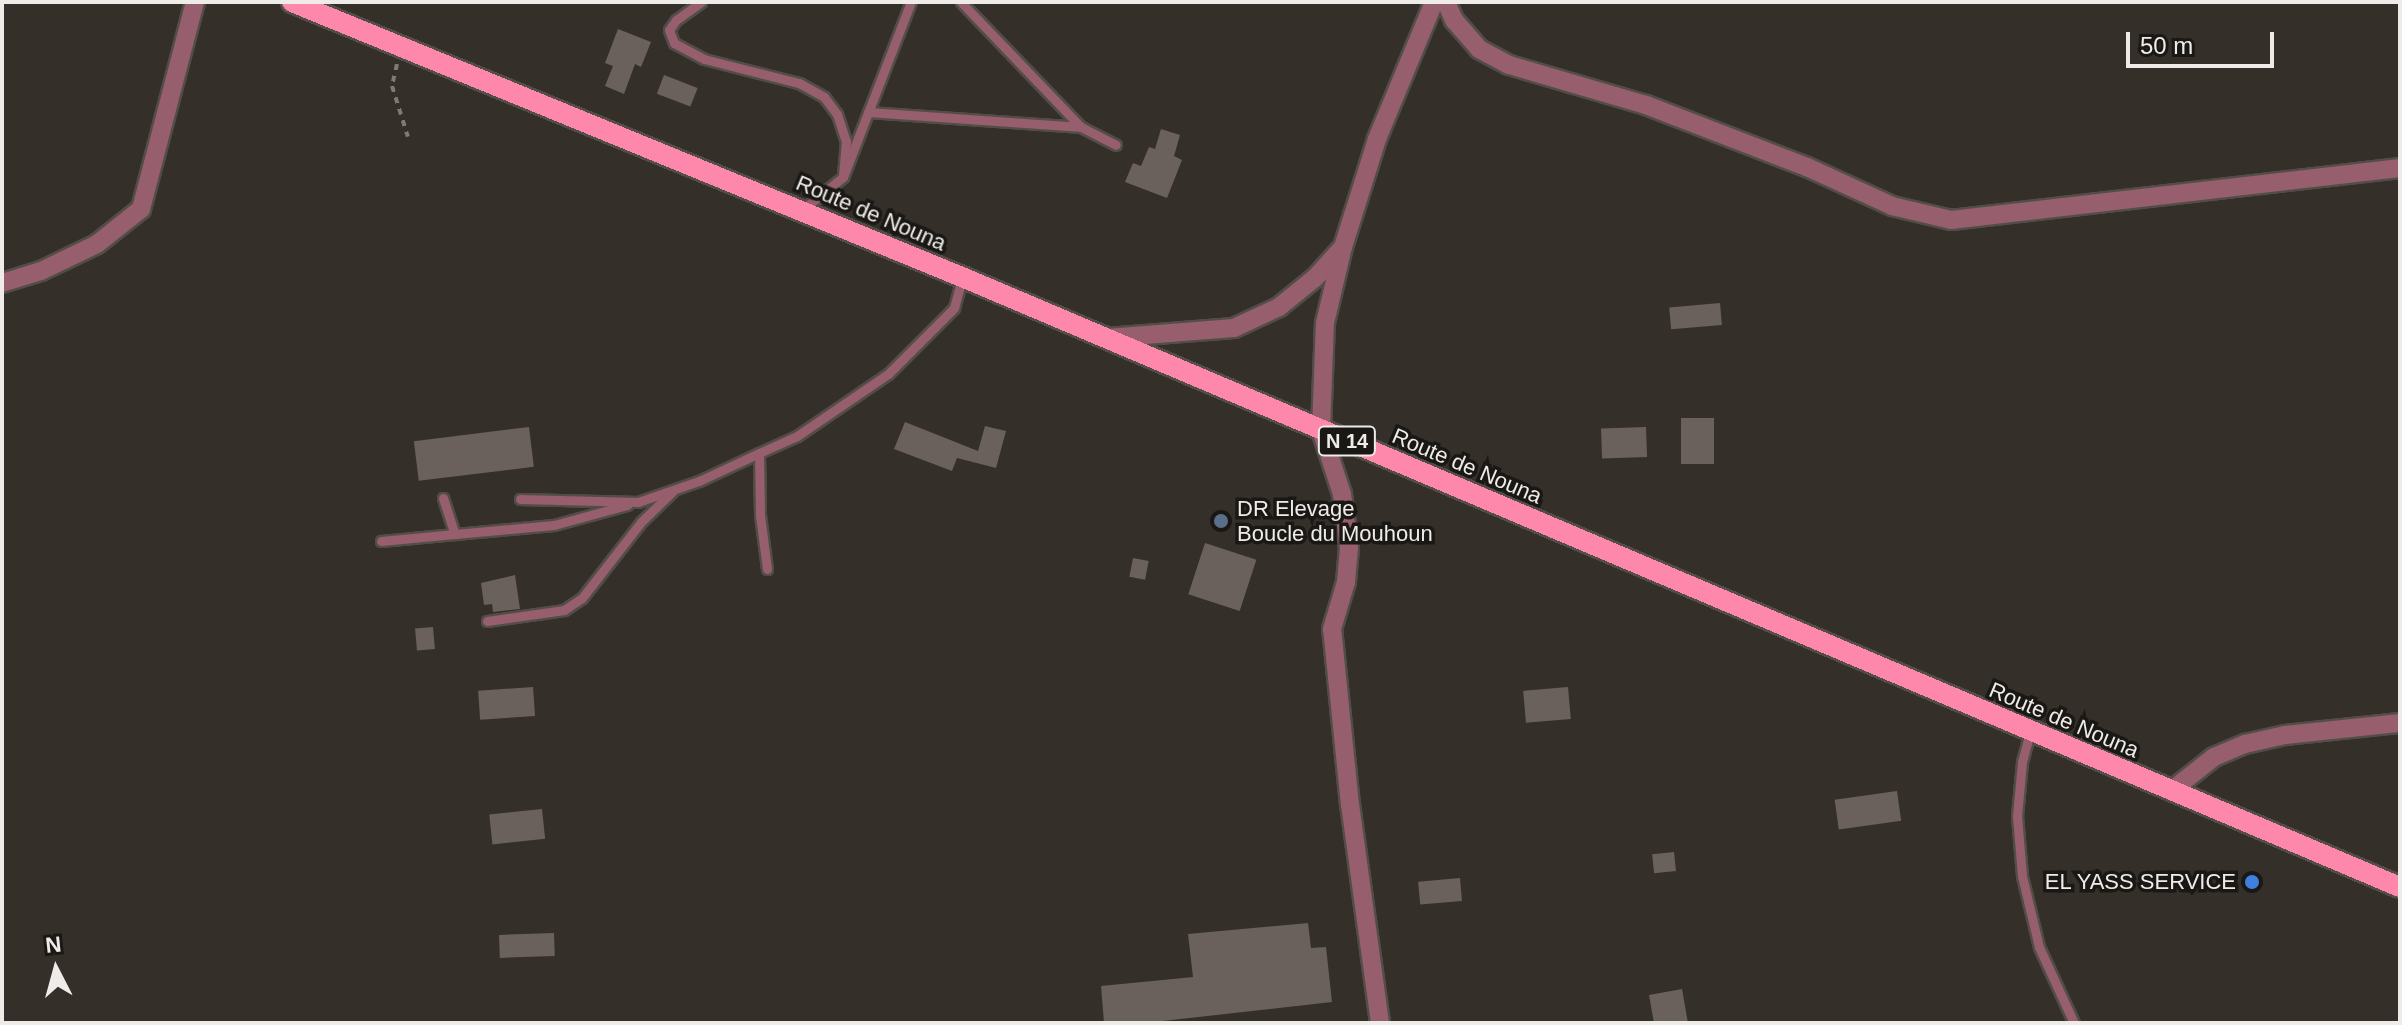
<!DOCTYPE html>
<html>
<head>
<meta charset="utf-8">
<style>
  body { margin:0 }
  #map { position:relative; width:2402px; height:1025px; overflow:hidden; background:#352f29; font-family:Helvetica,sans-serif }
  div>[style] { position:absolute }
  .building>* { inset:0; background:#6a615c; transform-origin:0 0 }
  .path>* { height:4px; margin-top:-2px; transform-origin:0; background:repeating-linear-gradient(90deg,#7f7a75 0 6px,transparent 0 12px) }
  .roads { filter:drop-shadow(2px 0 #534d48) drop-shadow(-2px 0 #534d48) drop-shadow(0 2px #534d48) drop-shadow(0 -2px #534d48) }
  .lane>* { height:9px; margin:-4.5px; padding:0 4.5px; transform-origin:4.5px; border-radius:4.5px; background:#975e6e }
  .street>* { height:18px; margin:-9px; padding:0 9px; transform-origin:9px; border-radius:9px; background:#975e6e }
  .primary>* { height:20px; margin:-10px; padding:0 10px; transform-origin:10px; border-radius:10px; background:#fd88ab }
  .dots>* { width:22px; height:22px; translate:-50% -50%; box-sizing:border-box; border:4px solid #1a1815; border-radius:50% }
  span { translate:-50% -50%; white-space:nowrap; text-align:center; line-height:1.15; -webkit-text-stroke:7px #1a1815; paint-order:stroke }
  .shield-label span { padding:2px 6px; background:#1a1815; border:2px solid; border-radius:6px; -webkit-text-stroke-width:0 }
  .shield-label { font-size:20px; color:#efebe8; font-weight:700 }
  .street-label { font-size:22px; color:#efebe8 }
  .poi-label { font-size:22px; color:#efebe8 }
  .left { translate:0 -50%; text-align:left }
  .right { translate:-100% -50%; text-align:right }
  .frame { position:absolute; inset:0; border:4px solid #efebe8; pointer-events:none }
  .north { position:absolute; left:16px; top:929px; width:80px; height:80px; -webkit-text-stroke:6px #1a1815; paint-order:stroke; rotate:354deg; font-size:22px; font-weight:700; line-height:32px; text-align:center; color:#efebe8 }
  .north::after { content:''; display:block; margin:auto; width:28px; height:36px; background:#efebe8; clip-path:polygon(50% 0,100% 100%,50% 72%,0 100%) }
  .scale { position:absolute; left:2126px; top:32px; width:148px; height:36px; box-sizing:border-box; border:4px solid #efebe8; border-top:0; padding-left:10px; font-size:24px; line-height:28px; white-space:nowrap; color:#efebe8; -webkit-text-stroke:6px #1a1815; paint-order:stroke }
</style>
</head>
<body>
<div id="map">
  <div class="building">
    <i style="clip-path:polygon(618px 29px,651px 42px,641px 67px,635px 64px,624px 94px,605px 86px,613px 66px,605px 63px)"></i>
    <i style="left:664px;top:75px;width:36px;height:20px;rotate:21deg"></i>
    <i style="clip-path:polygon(1161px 129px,1180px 135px,1174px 156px,1182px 160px,1167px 198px,1125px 182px,1133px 163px,1141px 166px,1149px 147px,1155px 149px)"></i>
    <i style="left:1720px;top:303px;width:22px;height:51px;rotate:85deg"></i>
    <i style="left:1681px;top:418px;width:33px;height:46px"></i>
    <i style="clip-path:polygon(905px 422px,978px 451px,985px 426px,1006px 431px,996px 468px,957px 458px,952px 471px,894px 449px)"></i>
    <i style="left:529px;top:427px;width:40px;height:116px;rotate:83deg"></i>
    <i style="left:1646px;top:427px;width:30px;height:45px;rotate:88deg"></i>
    <i style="left:1205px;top:543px;width:54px;height:54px;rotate:18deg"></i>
    <i style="left:1133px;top:558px;width:16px;height:19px;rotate:11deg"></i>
    <i style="clip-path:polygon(515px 575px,520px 609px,493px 612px,492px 604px,484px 605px,481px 583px)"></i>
    <i style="left:433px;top:627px;width:22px;height:18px;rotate:85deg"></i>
    <i style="left:533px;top:687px;width:29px;height:55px;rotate:86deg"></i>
    <i style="left:1568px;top:687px;width:32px;height:45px;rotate:85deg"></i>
    <i style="left:1897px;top:791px;width:30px;height:63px;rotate:82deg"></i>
    <i style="left:542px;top:809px;width:30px;height:53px;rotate:84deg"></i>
    <i style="left:1674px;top:852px;width:19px;height:22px;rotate:84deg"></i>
    <i style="left:1460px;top:878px;width:23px;height:42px;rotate:85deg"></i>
    <i style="clip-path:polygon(1308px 923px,1311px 948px,1326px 947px,1332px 1002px,1145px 1023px,1104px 1023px,1101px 986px,1193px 977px,1188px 934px)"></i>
    <i style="left:554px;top:933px;width:23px;height:55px;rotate:88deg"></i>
    <i style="clip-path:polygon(1682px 989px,1688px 1023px,1654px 1023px,1649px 995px)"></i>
  </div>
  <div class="path">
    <i style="left:397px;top:64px;width:23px;rotate:103deg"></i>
    <i style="left:392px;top:86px;width:53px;rotate:72.6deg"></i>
  </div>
  <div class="roads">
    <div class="lane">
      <i style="left:701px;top:2px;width:31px;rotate:144deg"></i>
      <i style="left:676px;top:20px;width:12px;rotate:125deg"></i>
      <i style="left:669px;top:30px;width:14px;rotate:69deg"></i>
      <i style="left:674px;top:43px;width:34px;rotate:28deg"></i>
      <i style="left:704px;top:59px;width:98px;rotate:14.2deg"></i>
      <i style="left:799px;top:83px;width:29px;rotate:29deg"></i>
      <i style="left:824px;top:97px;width:21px;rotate:53deg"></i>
      <i style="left:837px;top:114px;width:28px;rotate:72deg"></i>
      <i style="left:846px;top:141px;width:36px;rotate:95deg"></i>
      <i style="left:961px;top:2px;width:173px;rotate:46.2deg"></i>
      <i style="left:868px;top:112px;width:214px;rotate:4deg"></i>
      <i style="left:1081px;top:127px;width:39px;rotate:27deg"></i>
      <i style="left:802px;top:210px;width:53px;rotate:-38.8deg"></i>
      <i style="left:843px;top:177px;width:188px;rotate:-68.8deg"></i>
      <i style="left:443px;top:498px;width:38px;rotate:72deg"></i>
      <i style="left:455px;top:534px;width:99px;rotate:-5.2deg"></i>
      <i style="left:554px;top:525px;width:76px;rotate:-15.3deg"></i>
      <i style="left:520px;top:499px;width:118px;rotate:1.5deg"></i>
      <i style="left:638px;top:502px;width:65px;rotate:-19deg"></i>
      <i style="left:699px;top:481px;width:66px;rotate:-25deg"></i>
      <i style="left:381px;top:541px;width:74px;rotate:-5.4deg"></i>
      <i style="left:767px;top:569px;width:54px;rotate:-97.4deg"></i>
      <i style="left:760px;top:515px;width:62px;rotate:-90.9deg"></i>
      <i style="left:759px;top:453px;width:42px;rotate:-24.1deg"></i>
      <i style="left:797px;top:436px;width:110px;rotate:-34.3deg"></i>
      <i style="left:888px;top:374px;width:93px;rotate:-45deg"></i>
      <i style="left:954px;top:308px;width:31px;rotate:-75deg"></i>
      <i style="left:487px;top:621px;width:78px;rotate:-8.1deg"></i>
      <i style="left:564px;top:610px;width:22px;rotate:-34deg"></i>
      <i style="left:582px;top:598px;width:96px;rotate:-52.2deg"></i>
      <i style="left:641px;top:522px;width:43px;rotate:-44.1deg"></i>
      <i style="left:2030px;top:732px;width:31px;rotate:105deg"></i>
      <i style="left:2022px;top:762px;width:54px;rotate:95.3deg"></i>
      <i style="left:2017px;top:816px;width:60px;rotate:85.2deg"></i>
      <i style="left:2022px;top:876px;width:73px;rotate:76.5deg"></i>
      <i style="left:2039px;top:947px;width:84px;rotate:65.3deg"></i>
    </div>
    <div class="street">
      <i style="left:1446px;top:2px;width:20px;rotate:66deg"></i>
      <i style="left:1454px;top:20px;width:38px;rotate:49deg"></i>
      <i style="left:1479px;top:49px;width:34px;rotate:28deg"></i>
      <i style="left:1509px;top:65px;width:143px;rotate:16.3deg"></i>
      <i style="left:1646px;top:105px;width:173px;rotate:21.1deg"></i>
      <i style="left:1807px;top:167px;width:94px;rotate:24.6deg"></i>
      <i style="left:1892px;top:206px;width:61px;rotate:13.3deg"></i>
      <i style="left:1951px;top:220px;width:452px;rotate:-6.6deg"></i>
      <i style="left:2px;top:283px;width:41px;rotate:-17.1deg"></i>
      <i style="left:41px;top:271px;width:62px;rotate:-25.7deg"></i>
      <i style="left:97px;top:244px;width:56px;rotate:-38.5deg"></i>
      <i style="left:141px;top:209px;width:214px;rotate:-75.4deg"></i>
      <i style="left:1107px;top:338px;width:127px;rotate:-4.5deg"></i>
      <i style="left:1234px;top:328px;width:50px;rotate:-25deg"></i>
      <i style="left:1279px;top:307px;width:46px;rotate:-38.9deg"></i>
      <i style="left:1315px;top:278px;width:39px;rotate:-48deg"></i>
      <i style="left:2171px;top:791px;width:55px;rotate:-38.3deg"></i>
      <i style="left:2214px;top:757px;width:34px;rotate:-23deg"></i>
      <i style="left:2245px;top:744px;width:41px;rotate:-12.7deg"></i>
      <i style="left:2285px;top:735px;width:116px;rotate:-6deg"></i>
      <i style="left:1380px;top:1023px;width:220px;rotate:-97.8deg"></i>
      <i style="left:1350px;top:805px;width:177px;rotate:-95.8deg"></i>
      <i style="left:1332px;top:629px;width:49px;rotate:-73.4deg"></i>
      <i style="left:1346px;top:582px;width:34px;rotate:-85deg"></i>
      <i style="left:1349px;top:548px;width:54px;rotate:-97.4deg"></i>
      <i style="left:1342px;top:494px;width:67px;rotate:-108.2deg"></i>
      <i style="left:1321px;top:430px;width:107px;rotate:-87.9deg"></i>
      <i style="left:1325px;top:323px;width:78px;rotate:-76.7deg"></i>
      <i style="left:1343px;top:247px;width:113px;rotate:-72.5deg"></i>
      <i style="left:1377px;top:139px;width:148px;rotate:-67.4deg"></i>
    </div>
    <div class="primary">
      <i style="left:292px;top:2px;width:724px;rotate:22.32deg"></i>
      <i style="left:962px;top:277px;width:1562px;rotate:22.99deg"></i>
    </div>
  </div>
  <div class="dots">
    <i style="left:1221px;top:521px;background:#5c6f8a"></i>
    <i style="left:2252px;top:882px;background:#3f7fe0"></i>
  </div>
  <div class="shield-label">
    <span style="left:1347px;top:441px">N 14</span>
  </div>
  <div class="street-label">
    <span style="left:871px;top:213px;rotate:23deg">Route de Nouna</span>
    <span style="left:1467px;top:466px;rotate:23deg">Route de Nouna</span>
    <span style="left:2064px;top:720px;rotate:23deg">Route de Nouna</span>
  </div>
  <div class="poi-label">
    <span class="left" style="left:1237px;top:521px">DR Elevage<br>Boucle du Mouhoun</span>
    <span class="right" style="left:2236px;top:882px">EL YASS SERVICE</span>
  </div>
  <div class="frame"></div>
  <div class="north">N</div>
  <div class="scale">50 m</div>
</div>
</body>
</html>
